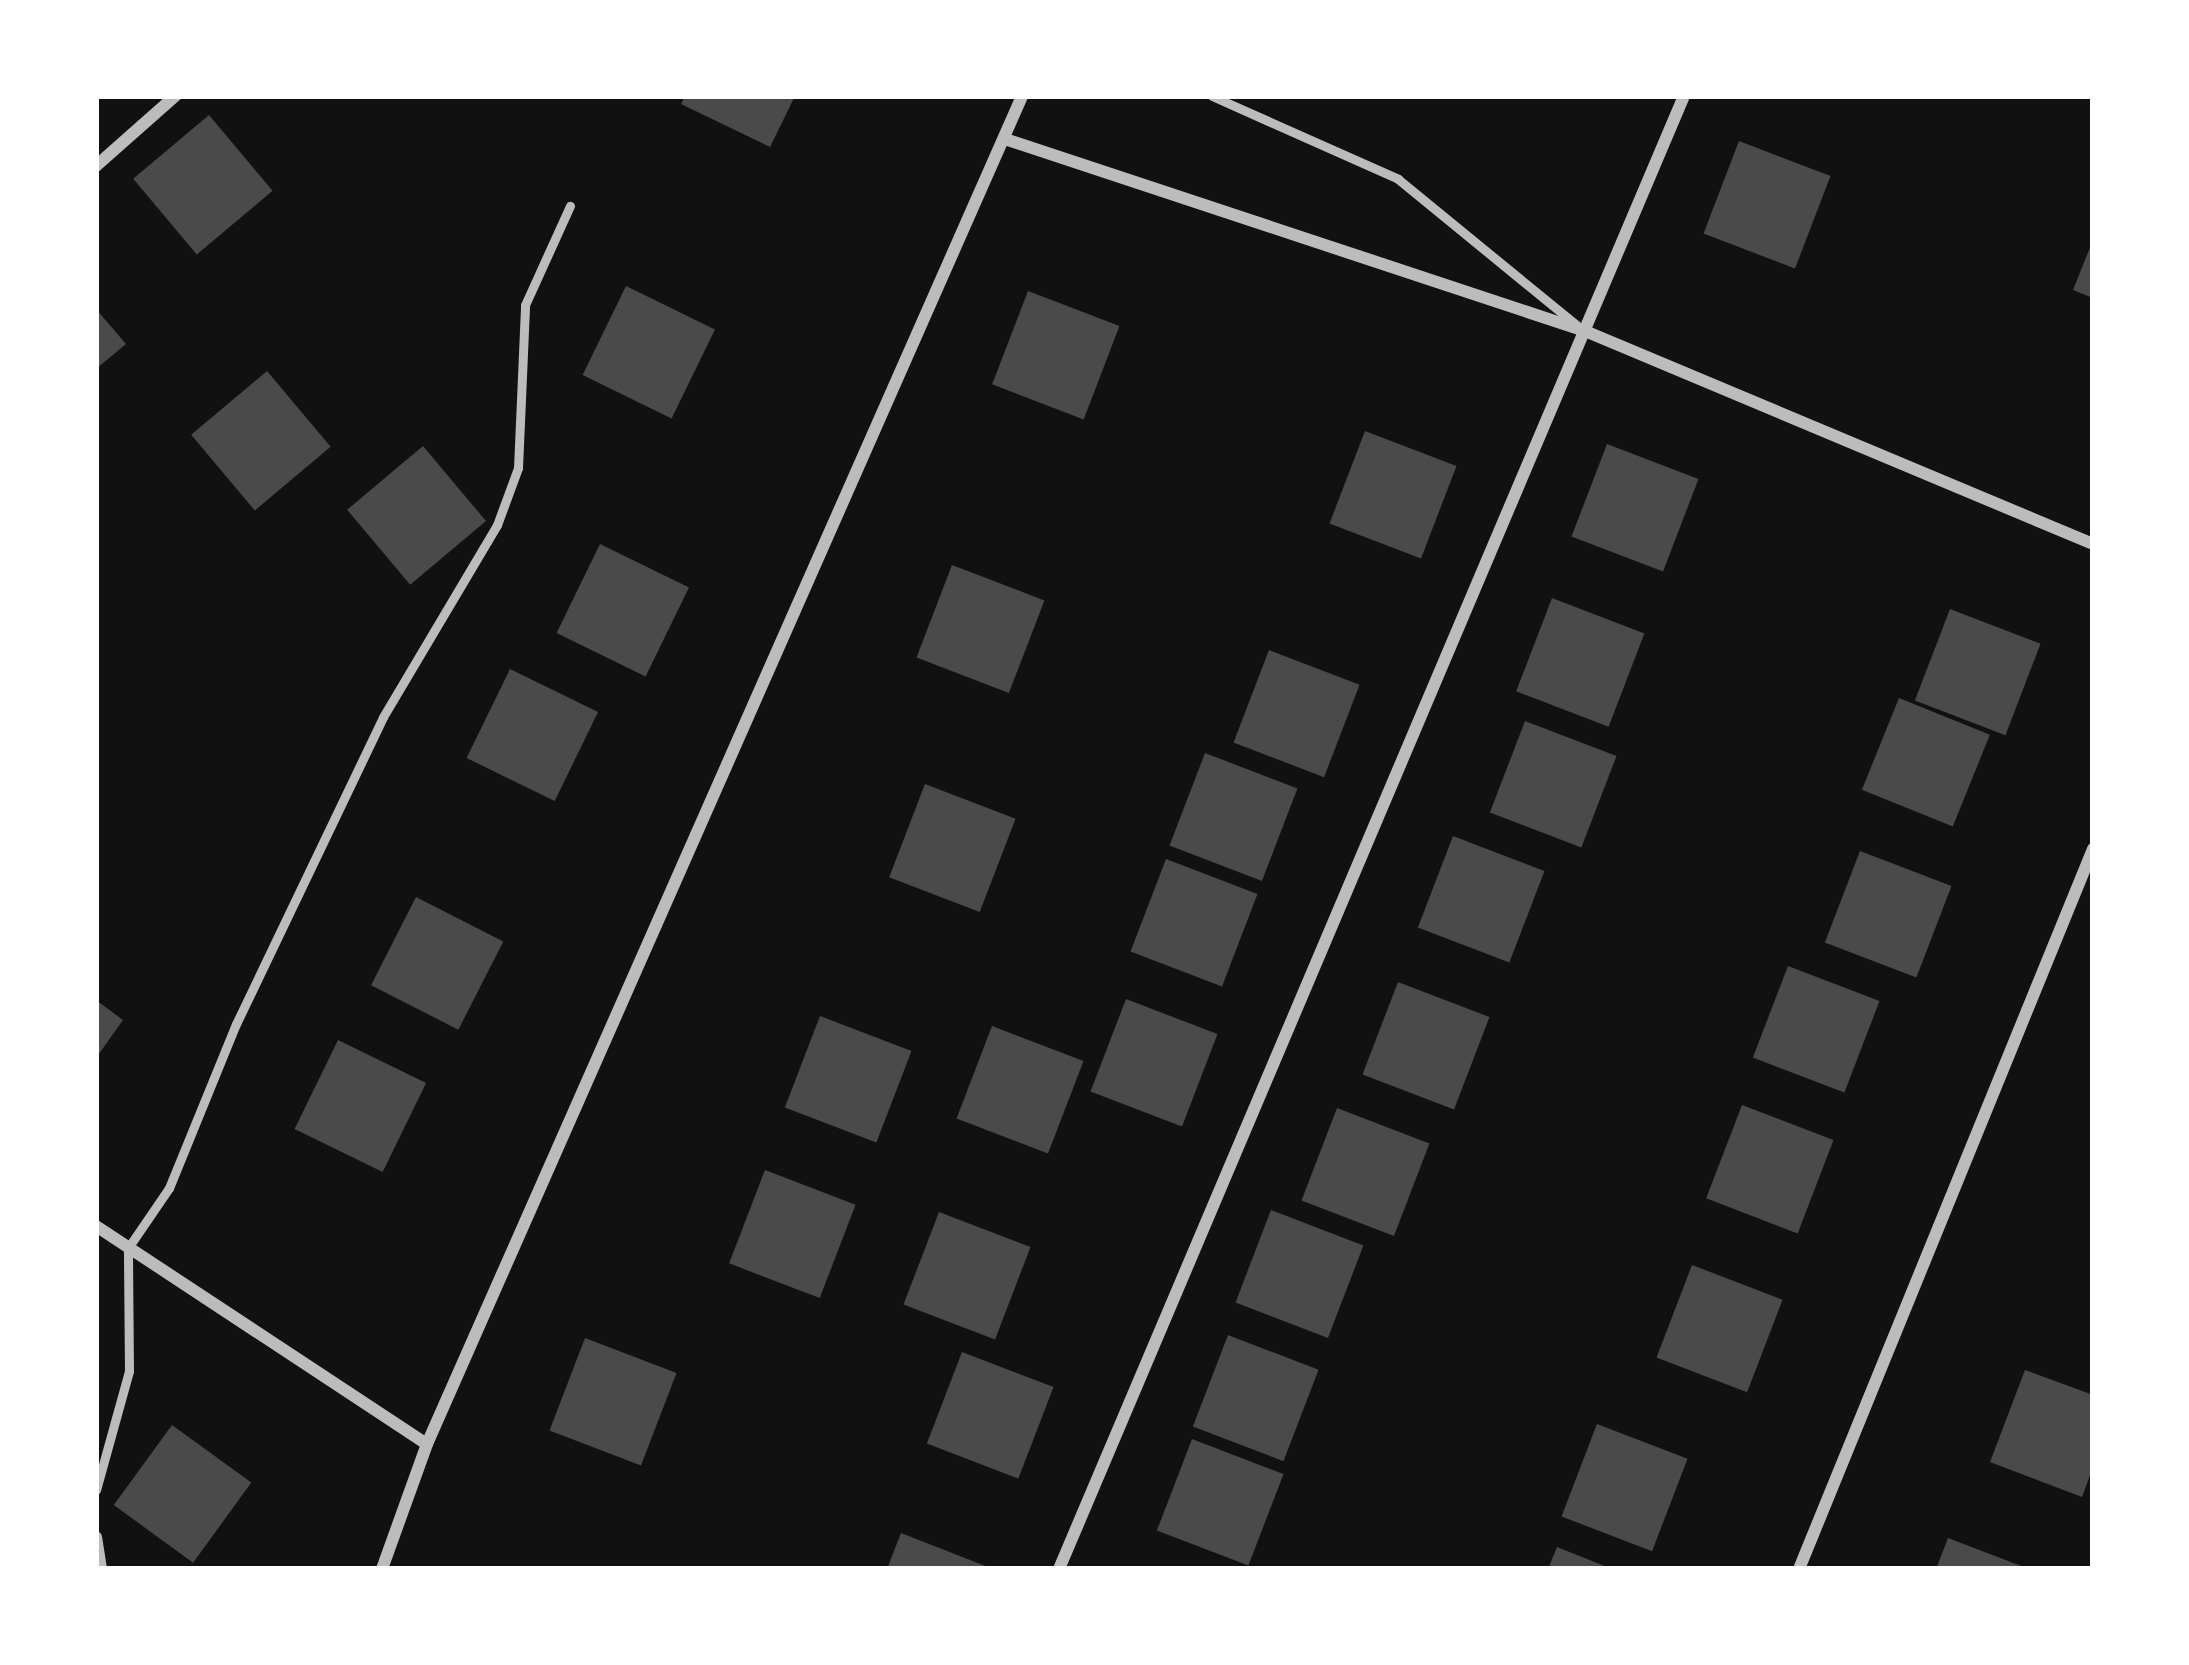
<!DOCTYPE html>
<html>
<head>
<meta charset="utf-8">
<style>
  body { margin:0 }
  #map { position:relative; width:2189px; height:1665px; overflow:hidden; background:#111; font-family:Arial,sans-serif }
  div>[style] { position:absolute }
  .building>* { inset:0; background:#4a4a4a; transform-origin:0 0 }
  .service>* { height:9px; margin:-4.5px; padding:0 4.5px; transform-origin:4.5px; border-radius:4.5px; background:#bcbcbc }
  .minor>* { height:12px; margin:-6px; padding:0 6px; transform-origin:6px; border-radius:6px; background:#bcbcbc }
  span { translate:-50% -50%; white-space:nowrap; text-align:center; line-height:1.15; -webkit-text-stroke:9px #fff; paint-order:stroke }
  .frame { position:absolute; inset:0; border:99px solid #fff; pointer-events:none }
</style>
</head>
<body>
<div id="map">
  <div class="building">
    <i style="clip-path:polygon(685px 96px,795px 96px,770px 147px,681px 104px)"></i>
    <i style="left:209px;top:115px;width:99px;height:99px;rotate:50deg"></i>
    <i style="left:1739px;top:141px;width:98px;height:99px;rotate:21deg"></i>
    <i style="clip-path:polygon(2093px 240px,2093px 298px,2073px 290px)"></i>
    <i style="left:626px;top:286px;width:99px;height:99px;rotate:26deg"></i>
    <i style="left:1028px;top:291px;width:98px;height:100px;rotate:21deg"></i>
    <i style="clip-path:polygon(96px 309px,126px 344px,96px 369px)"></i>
    <i style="left:267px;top:371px;width:99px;height:99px;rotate:50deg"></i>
    <i style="left:1365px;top:431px;width:98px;height:99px;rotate:21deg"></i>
    <i style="left:1607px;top:444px;width:98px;height:99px;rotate:21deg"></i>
    <i style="left:423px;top:446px;width:98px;height:99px;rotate:50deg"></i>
    <i style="left:600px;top:544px;width:99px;height:99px;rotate:26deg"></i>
    <i style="left:952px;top:565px;width:99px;height:99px;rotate:21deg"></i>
    <i style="left:1552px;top:598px;width:99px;height:100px;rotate:21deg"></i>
    <i style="left:1950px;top:609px;width:97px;height:98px;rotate:21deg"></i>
    <i style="left:1269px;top:650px;width:97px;height:99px;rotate:21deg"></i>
    <i style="left:510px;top:669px;width:98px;height:99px;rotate:26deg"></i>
    <i style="left:1899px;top:698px;width:98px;height:99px;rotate:22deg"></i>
    <i style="left:1525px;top:721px;width:98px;height:98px;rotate:21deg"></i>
    <i style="left:1205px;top:753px;width:99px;height:99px;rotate:21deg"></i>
    <i style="left:925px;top:784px;width:97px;height:100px;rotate:21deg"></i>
    <i style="left:1453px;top:836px;width:98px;height:98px;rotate:21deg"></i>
    <i style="left:1860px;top:851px;width:98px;height:98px;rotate:21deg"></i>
    <i style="left:1166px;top:859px;width:98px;height:99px;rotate:21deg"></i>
    <i style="left:416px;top:897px;width:98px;height:99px;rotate:27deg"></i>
    <i style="left:1788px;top:966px;width:98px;height:98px;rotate:21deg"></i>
    <i style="left:1398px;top:982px;width:98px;height:99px;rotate:21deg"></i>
    <i style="left:1126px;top:999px;width:98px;height:99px;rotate:21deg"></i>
    <i style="clip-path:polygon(96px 1000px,123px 1020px,96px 1058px)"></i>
    <i style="left:820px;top:1016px;width:98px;height:98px;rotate:21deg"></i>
    <i style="left:992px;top:1026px;width:98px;height:99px;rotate:21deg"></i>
    <i style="left:338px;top:1040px;width:98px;height:99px;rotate:26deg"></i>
    <i style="left:1742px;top:1105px;width:98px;height:100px;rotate:21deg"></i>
    <i style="left:1337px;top:1108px;width:99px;height:99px;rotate:21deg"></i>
    <i style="left:765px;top:1170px;width:97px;height:100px;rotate:21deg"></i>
    <i style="left:1271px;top:1210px;width:99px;height:99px;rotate:21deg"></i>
    <i style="left:939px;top:1212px;width:98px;height:99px;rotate:21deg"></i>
    <i style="left:1692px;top:1265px;width:97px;height:99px;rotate:21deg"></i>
    <i style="left:1228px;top:1335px;width:97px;height:98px;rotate:21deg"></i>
    <i style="left:585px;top:1338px;width:98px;height:99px;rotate:21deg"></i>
    <i style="left:962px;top:1352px;width:98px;height:98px;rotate:21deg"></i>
    <i style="clip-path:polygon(2025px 1370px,2093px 1395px,2093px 1467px,2082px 1497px,1990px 1462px)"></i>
    <i style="left:1597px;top:1424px;width:97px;height:99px;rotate:21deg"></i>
    <i style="left:172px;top:1425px;width:98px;height:99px;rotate:36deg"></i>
    <i style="left:1192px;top:1439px;width:98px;height:98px;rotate:21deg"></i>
    <i style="clip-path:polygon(901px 1533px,993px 1569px,887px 1569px)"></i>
    <i style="clip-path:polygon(1948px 1538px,2029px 1569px,1936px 1569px)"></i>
    <i style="clip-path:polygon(1557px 1547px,1612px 1569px,1548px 1569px)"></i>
  </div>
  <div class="service">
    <i style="left:1212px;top:96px;width:204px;rotate:24deg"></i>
    <i style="left:1398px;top:179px;width:235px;rotate:39.3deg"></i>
    <i style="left:96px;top:1490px;width:123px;rotate:-74.5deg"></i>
    <i style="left:129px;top:1371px;width:123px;rotate:-90.5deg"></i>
    <i style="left:128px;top:1248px;width:73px;rotate:-55.7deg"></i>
    <i style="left:169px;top:1188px;width:177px;rotate:-67.8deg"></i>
    <i style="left:236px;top:1024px;width:340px;rotate:-64.4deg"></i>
    <i style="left:383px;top:717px;width:223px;rotate:-59.3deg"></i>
    <i style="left:497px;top:525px;width:61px;rotate:-69.8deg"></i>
    <i style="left:518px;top:468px;width:163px;rotate:-87.5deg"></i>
    <i style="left:525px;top:305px;width:109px;rotate:-65.6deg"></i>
  </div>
  <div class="minor">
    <i style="left:1008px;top:140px;width:608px;rotate:18.32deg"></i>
    <i style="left:1585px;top:331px;width:551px;rotate:22.75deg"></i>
    <i style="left:96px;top:166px;width:106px;rotate:-41.5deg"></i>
    <i style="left:96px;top:1226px;width:396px;rotate:33.4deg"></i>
    <i style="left:96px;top:1537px;width:32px;rotate:81deg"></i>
    <i style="left:382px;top:1569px;width:133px;rotate:-70.2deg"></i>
    <i style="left:427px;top:1444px;width:1473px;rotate:-66.18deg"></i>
    <i style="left:1059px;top:1569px;width:1600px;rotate:-67.01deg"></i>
    <i style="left:1799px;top:1569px;width:778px;rotate:-67.79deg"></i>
  </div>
  <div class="frame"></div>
</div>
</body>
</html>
